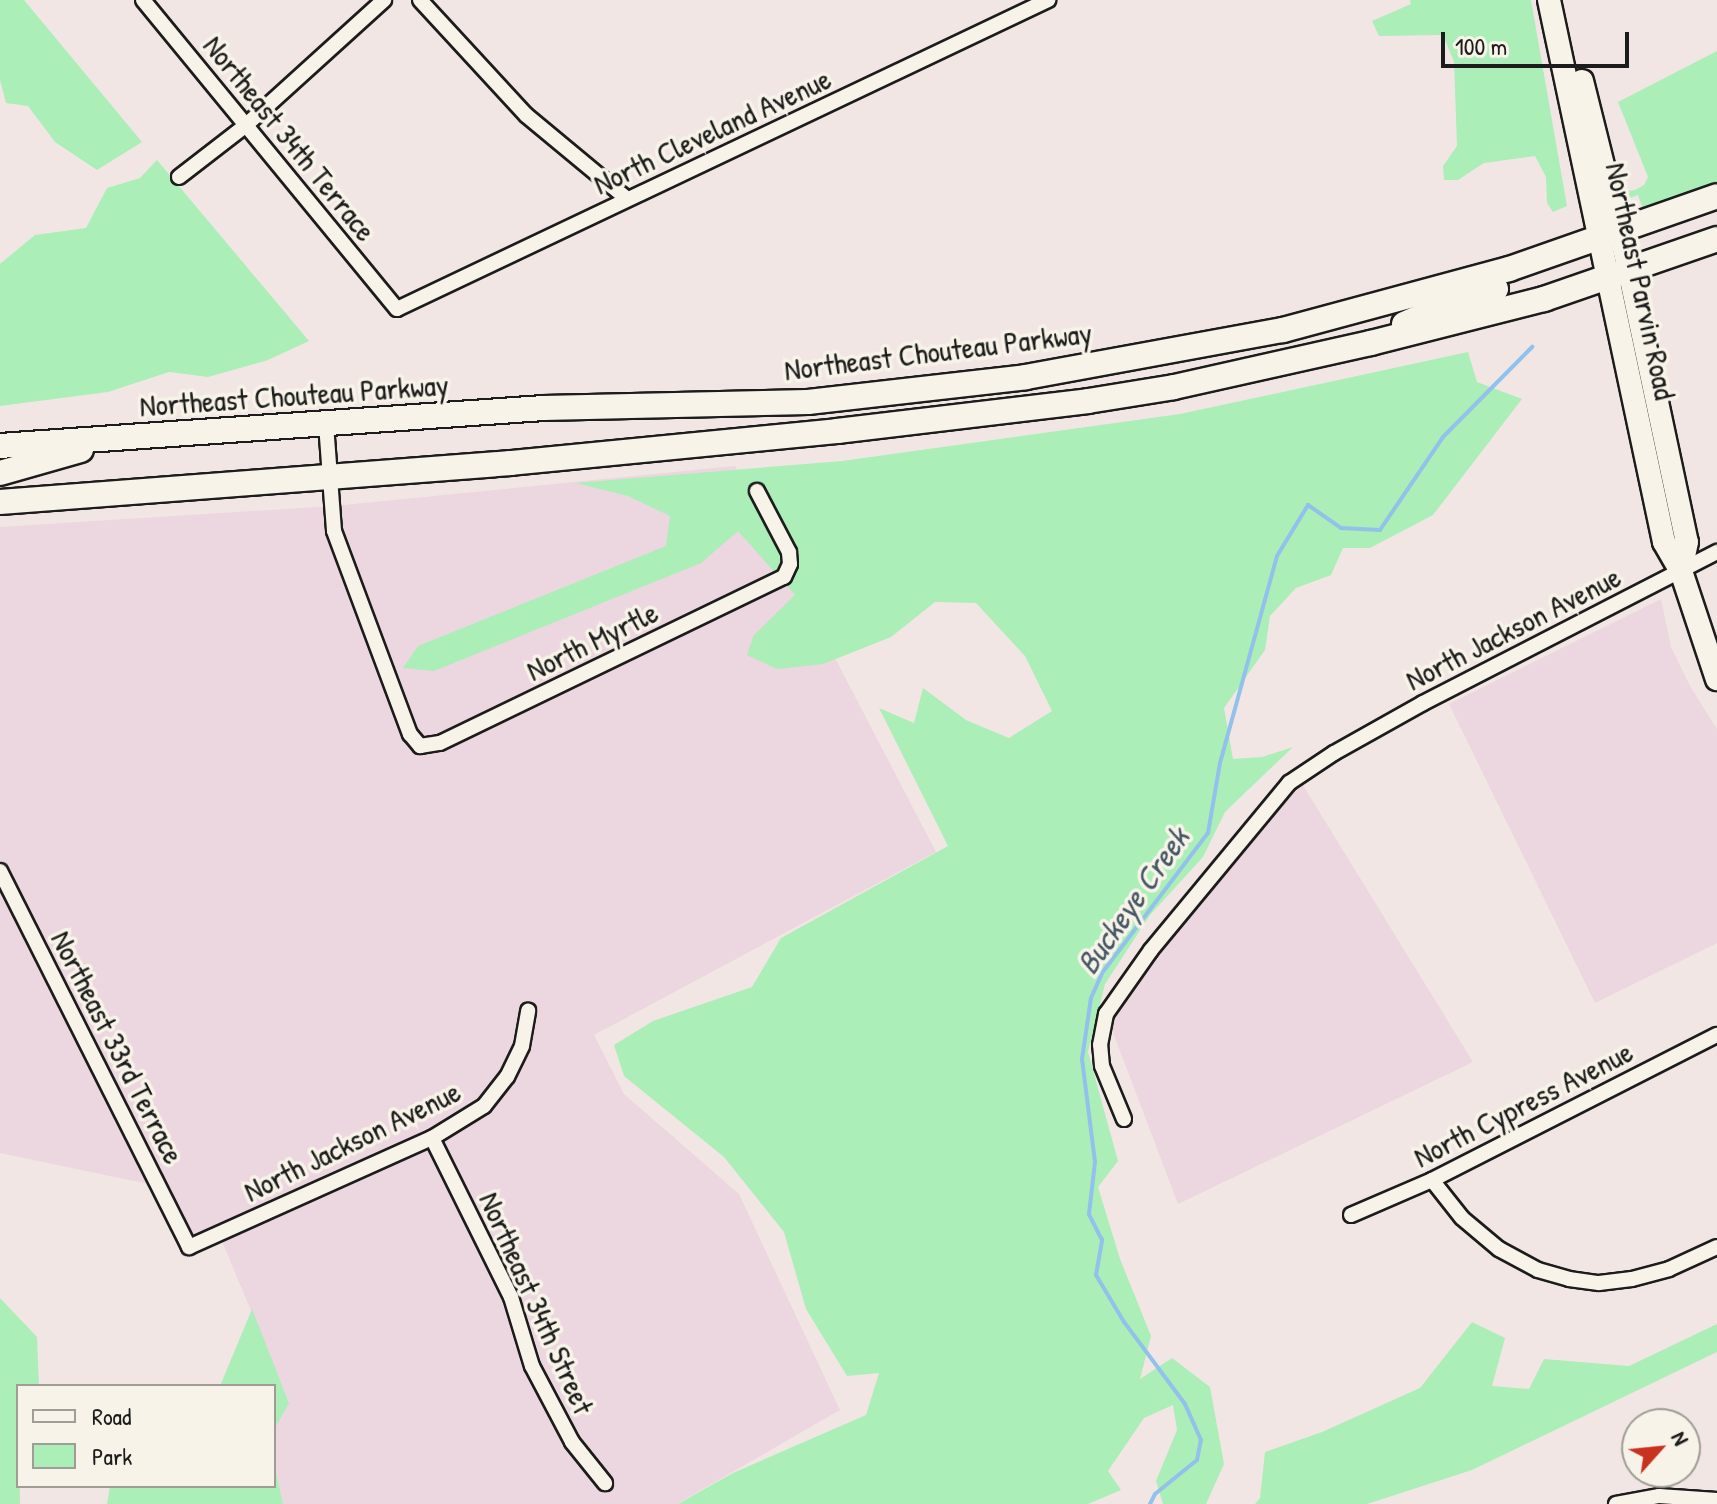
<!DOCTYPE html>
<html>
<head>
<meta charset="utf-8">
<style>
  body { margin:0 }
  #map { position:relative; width:1717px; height:1504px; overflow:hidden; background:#f2e6e4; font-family:"Patrick Hand",sans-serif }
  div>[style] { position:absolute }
  .built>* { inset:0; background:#ecd6df }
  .green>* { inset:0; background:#abeeb8 }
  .stream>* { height:4px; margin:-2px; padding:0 2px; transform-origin:2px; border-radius:2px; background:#92c1ec }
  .roads { filter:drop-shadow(2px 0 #1c1c1c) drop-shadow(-2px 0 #1c1c1c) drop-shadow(0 2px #1c1c1c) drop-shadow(0 -2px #1c1c1c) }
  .street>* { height:14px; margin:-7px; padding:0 7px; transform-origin:7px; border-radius:7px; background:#f7f3e8 }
  .secondary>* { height:22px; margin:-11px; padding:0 11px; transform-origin:11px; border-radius:11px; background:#f7f3e8 }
  .primary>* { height:24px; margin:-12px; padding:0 12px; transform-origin:12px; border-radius:12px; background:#f7f3e8 }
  span { translate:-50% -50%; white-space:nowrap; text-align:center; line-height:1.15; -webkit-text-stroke:7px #f7f3e8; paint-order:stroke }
  .street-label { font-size:30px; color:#1c1c1c }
  .water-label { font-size:32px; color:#455665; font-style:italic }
  .legend { position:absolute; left:16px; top:1384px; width:260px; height:104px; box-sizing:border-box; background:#f7f3e8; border:2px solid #9f9d96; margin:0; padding:10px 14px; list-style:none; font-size:24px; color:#1c1c1c }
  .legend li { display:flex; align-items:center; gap:16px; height:40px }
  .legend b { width:40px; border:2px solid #9f9d96 }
  .north { position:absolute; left:1621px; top:1408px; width:80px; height:80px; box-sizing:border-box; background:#f7f3e8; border:2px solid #9f9d96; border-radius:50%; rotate:63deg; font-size:22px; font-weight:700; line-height:32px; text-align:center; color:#1c1c1c }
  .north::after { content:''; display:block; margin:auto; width:28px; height:36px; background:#c8321e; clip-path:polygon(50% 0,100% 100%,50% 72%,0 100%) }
  .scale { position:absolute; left:1441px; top:32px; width:188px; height:36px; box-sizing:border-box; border:4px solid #1c1c1c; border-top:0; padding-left:10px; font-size:24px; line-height:28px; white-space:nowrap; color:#1c1c1c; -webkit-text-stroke:6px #f7f3e8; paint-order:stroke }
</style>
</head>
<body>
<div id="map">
  <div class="built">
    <i style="clip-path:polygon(735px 466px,936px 852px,594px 1035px,624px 1094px,739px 1194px,840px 1410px,677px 1504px,283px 1504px,274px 1463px,274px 1430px,289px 1402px,219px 1234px,189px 1247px,158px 1186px,0 1153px,0 527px,333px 506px)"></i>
    <i style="clip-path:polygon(1661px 599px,1671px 647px,1690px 686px,1717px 729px,1717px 943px,1595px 1003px,1449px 704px)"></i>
    <i style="clip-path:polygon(1301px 782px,1473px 1062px,1178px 1204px,1106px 1014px,1226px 859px)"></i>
  </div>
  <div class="green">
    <i style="clip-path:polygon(0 0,24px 0,142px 142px,97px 170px,55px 142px,28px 106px,6px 103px,0 80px)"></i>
    <i style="clip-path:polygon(1410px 0,1531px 0,1567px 206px,1553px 212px,1547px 203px,1546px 177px,1535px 156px,1484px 163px,1458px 180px,1444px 180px,1443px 166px,1457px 146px,1454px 62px,1443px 35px,1379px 36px,1372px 21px,1411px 4px)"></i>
    <i style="clip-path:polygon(1717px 51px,1717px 183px,1647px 209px,1643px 209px,1638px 195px,1625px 200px,1617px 186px,1627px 191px,1635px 190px,1644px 185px,1648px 177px,1618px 102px)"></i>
    <i style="clip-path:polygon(157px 160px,309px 341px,268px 360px,208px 377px,169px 372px,108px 392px,0 406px,0 264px,35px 235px,86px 228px,107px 188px,140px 178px)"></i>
    <i style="clip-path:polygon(1468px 352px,1477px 382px,1522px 399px,1433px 515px,1370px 548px,1343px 548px,1331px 575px,1296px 588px,1270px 616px,1265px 650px,1224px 708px,1233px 759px,1262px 757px,1293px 747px,1225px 812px,1203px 857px,1150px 915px,1105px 984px,1088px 1052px,1118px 1161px,1098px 1187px,1120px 1259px,1151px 1336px,1140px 1379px,1172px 1358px,1210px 1387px,1224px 1464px,1206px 1504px,1163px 1504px,1156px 1481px,1177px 1430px,1173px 1405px,1144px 1418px,1108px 1471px,1121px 1490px,1088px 1504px,678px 1504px,733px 1473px,866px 1415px,879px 1373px,847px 1376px,806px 1309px,784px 1232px,724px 1157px,624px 1076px,614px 1045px,653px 1021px,752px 987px,781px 938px,948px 846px,879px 708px,914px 723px,923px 688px,966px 720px,1009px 738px,1052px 711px,1025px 656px,976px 603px,935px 602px,891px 637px,823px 664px,777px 669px,747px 655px,754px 635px,795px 595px,738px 531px,701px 563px,434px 671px,403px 668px,418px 646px,666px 546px,670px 516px,628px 496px,576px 483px,842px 461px,1180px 414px)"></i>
    <i style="clip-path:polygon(0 1298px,37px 1337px,39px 1386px,18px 1386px,20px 1504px,0 1504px)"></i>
    <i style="clip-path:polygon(252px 1309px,289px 1403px,274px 1430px,274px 1386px,220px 1386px)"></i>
    <i style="clip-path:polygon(1472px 1322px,1505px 1338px,1492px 1386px,1529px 1389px,1544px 1359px,1629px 1366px,1717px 1324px,1717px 1352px,1472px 1470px,1367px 1504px,1255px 1504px,1260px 1498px,1265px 1452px,1322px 1432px,1420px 1388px)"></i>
    <i style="clip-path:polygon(274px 1463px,283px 1504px,107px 1504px,110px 1486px,274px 1486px)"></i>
  </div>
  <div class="stream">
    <i style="left:1150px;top:1504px;width:11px;rotate:-63deg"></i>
    <i style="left:1155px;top:1494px;width:54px;rotate:-39deg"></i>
    <i style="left:1197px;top:1460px;width:20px;rotate:-79deg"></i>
    <i style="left:1201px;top:1440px;width:39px;rotate:-114deg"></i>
    <i style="left:1185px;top:1404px;width:102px;rotate:-126.6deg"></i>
    <i style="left:1124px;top:1322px;width:55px;rotate:-120.8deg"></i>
    <i style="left:1096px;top:1275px;width:36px;rotate:-80deg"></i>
    <i style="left:1102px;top:1240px;width:29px;rotate:-117deg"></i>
    <i style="left:1089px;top:1214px;width:52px;rotate:-83.4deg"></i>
    <i style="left:1095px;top:1162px;width:104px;rotate:-97.2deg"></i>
    <i style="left:1082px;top:1059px;width:62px;rotate:-81.6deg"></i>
    <i style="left:1091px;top:998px;width:27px;rotate:-66deg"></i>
    <i style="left:1102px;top:973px;width:176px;rotate:-52.9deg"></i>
    <i style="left:1208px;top:833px;width:71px;rotate:-80.3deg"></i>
    <i style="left:1220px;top:763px;width:215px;rotate:-74.6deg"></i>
    <i style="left:1277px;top:556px;width:60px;rotate:-58.7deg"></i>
    <i style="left:1308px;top:505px;width:40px;rotate:34.9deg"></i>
    <i style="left:1341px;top:528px;width:39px;rotate:3deg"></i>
    <i style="left:1380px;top:530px;width:112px;rotate:-55.9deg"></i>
    <i style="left:1443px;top:437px;width:127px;rotate:-45.3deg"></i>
  </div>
  <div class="roads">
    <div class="street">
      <i style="left:143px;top:0;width:400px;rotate:50.6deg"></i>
      <i style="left:397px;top:309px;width:721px;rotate:-25.39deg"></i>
      <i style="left:420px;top:0;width:156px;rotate:47.3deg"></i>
      <i style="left:526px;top:115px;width:131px;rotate:39.7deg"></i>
      <i style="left:179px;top:177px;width:83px;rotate:-37.7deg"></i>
      <i style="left:245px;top:126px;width:188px;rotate:-42.2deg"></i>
      <i style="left:326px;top:424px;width:107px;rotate:85.7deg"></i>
      <i style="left:334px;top:531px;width:217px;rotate:69.5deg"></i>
      <i style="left:410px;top:734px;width:16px;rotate:50deg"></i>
      <i style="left:420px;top:746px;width:20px;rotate:-9deg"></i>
      <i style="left:440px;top:743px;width:382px;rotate:-25.8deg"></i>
      <i style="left:784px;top:577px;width:14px;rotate:-65deg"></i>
      <i style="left:790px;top:564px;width:12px;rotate:-95deg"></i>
      <i style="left:789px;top:552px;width:69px;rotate:-117.7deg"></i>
      <i style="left:0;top:871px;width:421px;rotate:63.3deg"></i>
      <i style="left:189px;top:1247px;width:266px;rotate:-24.2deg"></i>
      <i style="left:432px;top:1138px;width:61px;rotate:-31.6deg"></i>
      <i style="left:484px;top:1106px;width:37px;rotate:-52deg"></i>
      <i style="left:507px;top:1077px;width:34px;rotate:-64deg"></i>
      <i style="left:522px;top:1046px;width:36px;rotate:-80deg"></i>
      <i style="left:1124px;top:1119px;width:57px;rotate:-112.5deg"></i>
      <i style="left:1102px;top:1066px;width:21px;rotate:-95deg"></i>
      <i style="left:1100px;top:1045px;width:32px;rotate:-79deg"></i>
      <i style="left:1106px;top:1014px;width:78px;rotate:-54.9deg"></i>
      <i style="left:1151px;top:950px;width:217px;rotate:-50.4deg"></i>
      <i style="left:1289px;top:783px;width:54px;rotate:-33.7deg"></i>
      <i style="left:1334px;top:753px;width:102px;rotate:-29.3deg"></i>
      <i style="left:1423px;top:703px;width:331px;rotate:-27.2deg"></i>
      <i style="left:432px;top:1138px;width:178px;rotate:63.6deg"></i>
      <i style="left:511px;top:1297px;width:72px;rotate:73.1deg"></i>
      <i style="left:532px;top:1366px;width:86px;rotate:62.2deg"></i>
      <i style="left:572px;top:1442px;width:53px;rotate:51.2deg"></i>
      <i style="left:1432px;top:1180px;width:48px;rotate:51.7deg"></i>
      <i style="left:1462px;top:1218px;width:48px;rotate:40deg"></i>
      <i style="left:1499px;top:1249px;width:44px;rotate:28.3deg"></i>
      <i style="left:1538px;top:1270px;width:32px;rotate:16deg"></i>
      <i style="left:1569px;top:1279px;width:30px;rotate:8deg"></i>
      <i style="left:1599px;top:1283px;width:33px;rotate:-7deg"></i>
      <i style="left:1632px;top:1279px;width:38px;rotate:-15deg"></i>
      <i style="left:1669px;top:1269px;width:53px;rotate:-24.6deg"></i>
      <i style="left:1351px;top:1215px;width:88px;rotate:-23.4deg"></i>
      <i style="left:1432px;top:1180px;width:320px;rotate:-27deg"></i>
      <i style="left:1616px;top:1504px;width:44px;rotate:-10.5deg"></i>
      <i style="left:1659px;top:1496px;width:58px;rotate:3.9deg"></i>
    </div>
    <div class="secondary">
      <i style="left:1549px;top:0;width:554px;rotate:78.02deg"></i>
      <i style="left:1664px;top:542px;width:34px;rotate:60deg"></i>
      <i style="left:1681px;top:571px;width:114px;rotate:71.6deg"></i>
      <i style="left:1582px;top:81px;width:195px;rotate:76deg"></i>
      <i style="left:1629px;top:270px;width:278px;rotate:78deg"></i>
      <i style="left:1687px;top:542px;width:30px;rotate:102deg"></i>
    </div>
    <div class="primary">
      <i style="left:1404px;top:324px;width:55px;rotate:-23.7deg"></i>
      <i style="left:1454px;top:302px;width:44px;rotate:-17.2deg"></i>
      <i style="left:0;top:446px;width:544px;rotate:-4deg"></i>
      <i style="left:543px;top:408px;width:265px;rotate:-1.3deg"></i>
      <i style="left:808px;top:402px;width:219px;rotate:-6.5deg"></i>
      <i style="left:1026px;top:377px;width:261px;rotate:-10.4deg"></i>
      <i style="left:1283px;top:330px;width:234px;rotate:-15.1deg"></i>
      <i style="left:1509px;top:269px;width:220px;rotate:-19.3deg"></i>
      <i style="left:0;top:473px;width:84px;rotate:-15.9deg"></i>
      <i style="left:0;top:502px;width:512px;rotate:-4.36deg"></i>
      <i style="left:511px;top:463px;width:328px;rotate:-5.6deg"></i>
      <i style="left:837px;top:431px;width:253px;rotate:-6.8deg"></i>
      <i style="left:1088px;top:401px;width:87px;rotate:-9.2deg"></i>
      <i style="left:1174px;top:387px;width:202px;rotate:-12.6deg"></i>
      <i style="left:1371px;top:343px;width:179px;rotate:-14.3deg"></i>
      <i style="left:1544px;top:299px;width:183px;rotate:-19.1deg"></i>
    </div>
  </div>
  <div class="street-label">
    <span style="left:712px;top:131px;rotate:-25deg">North Cleveland Avenue</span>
    <span style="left:290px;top:138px;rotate:51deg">Northeast 34th Terrace</span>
    <span style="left:1641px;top:281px;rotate:78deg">Northeast Parvin Road</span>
    <span style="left:938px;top:351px;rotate:-7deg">Northeast Chouteau Parkway</span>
    <span style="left:294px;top:395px;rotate:-4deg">Northeast Chouteau Parkway</span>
    <span style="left:1513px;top:628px;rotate:-27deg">North Jackson Avenue</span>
    <span style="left:592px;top:641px;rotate:-26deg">North Myrtle</span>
    <span style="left:118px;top:1047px;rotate:63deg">Northeast 33rd Terrace</span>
    <span style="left:1523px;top:1104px;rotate:-27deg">North Cypress Avenue</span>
    <span style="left:352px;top:1141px;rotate:-26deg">North Jackson Avenue</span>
    <span style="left:537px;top:1303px;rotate:66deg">Northeast 34th Street</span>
  </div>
  <div class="water-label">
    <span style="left:1133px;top:901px;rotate:-55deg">Buckeye Creek</span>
  </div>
  <ul class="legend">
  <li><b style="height:10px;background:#f7f3e8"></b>Road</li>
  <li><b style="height:22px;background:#abeeb8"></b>Park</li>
  </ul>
  <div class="north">N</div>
  <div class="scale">100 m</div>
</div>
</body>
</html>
